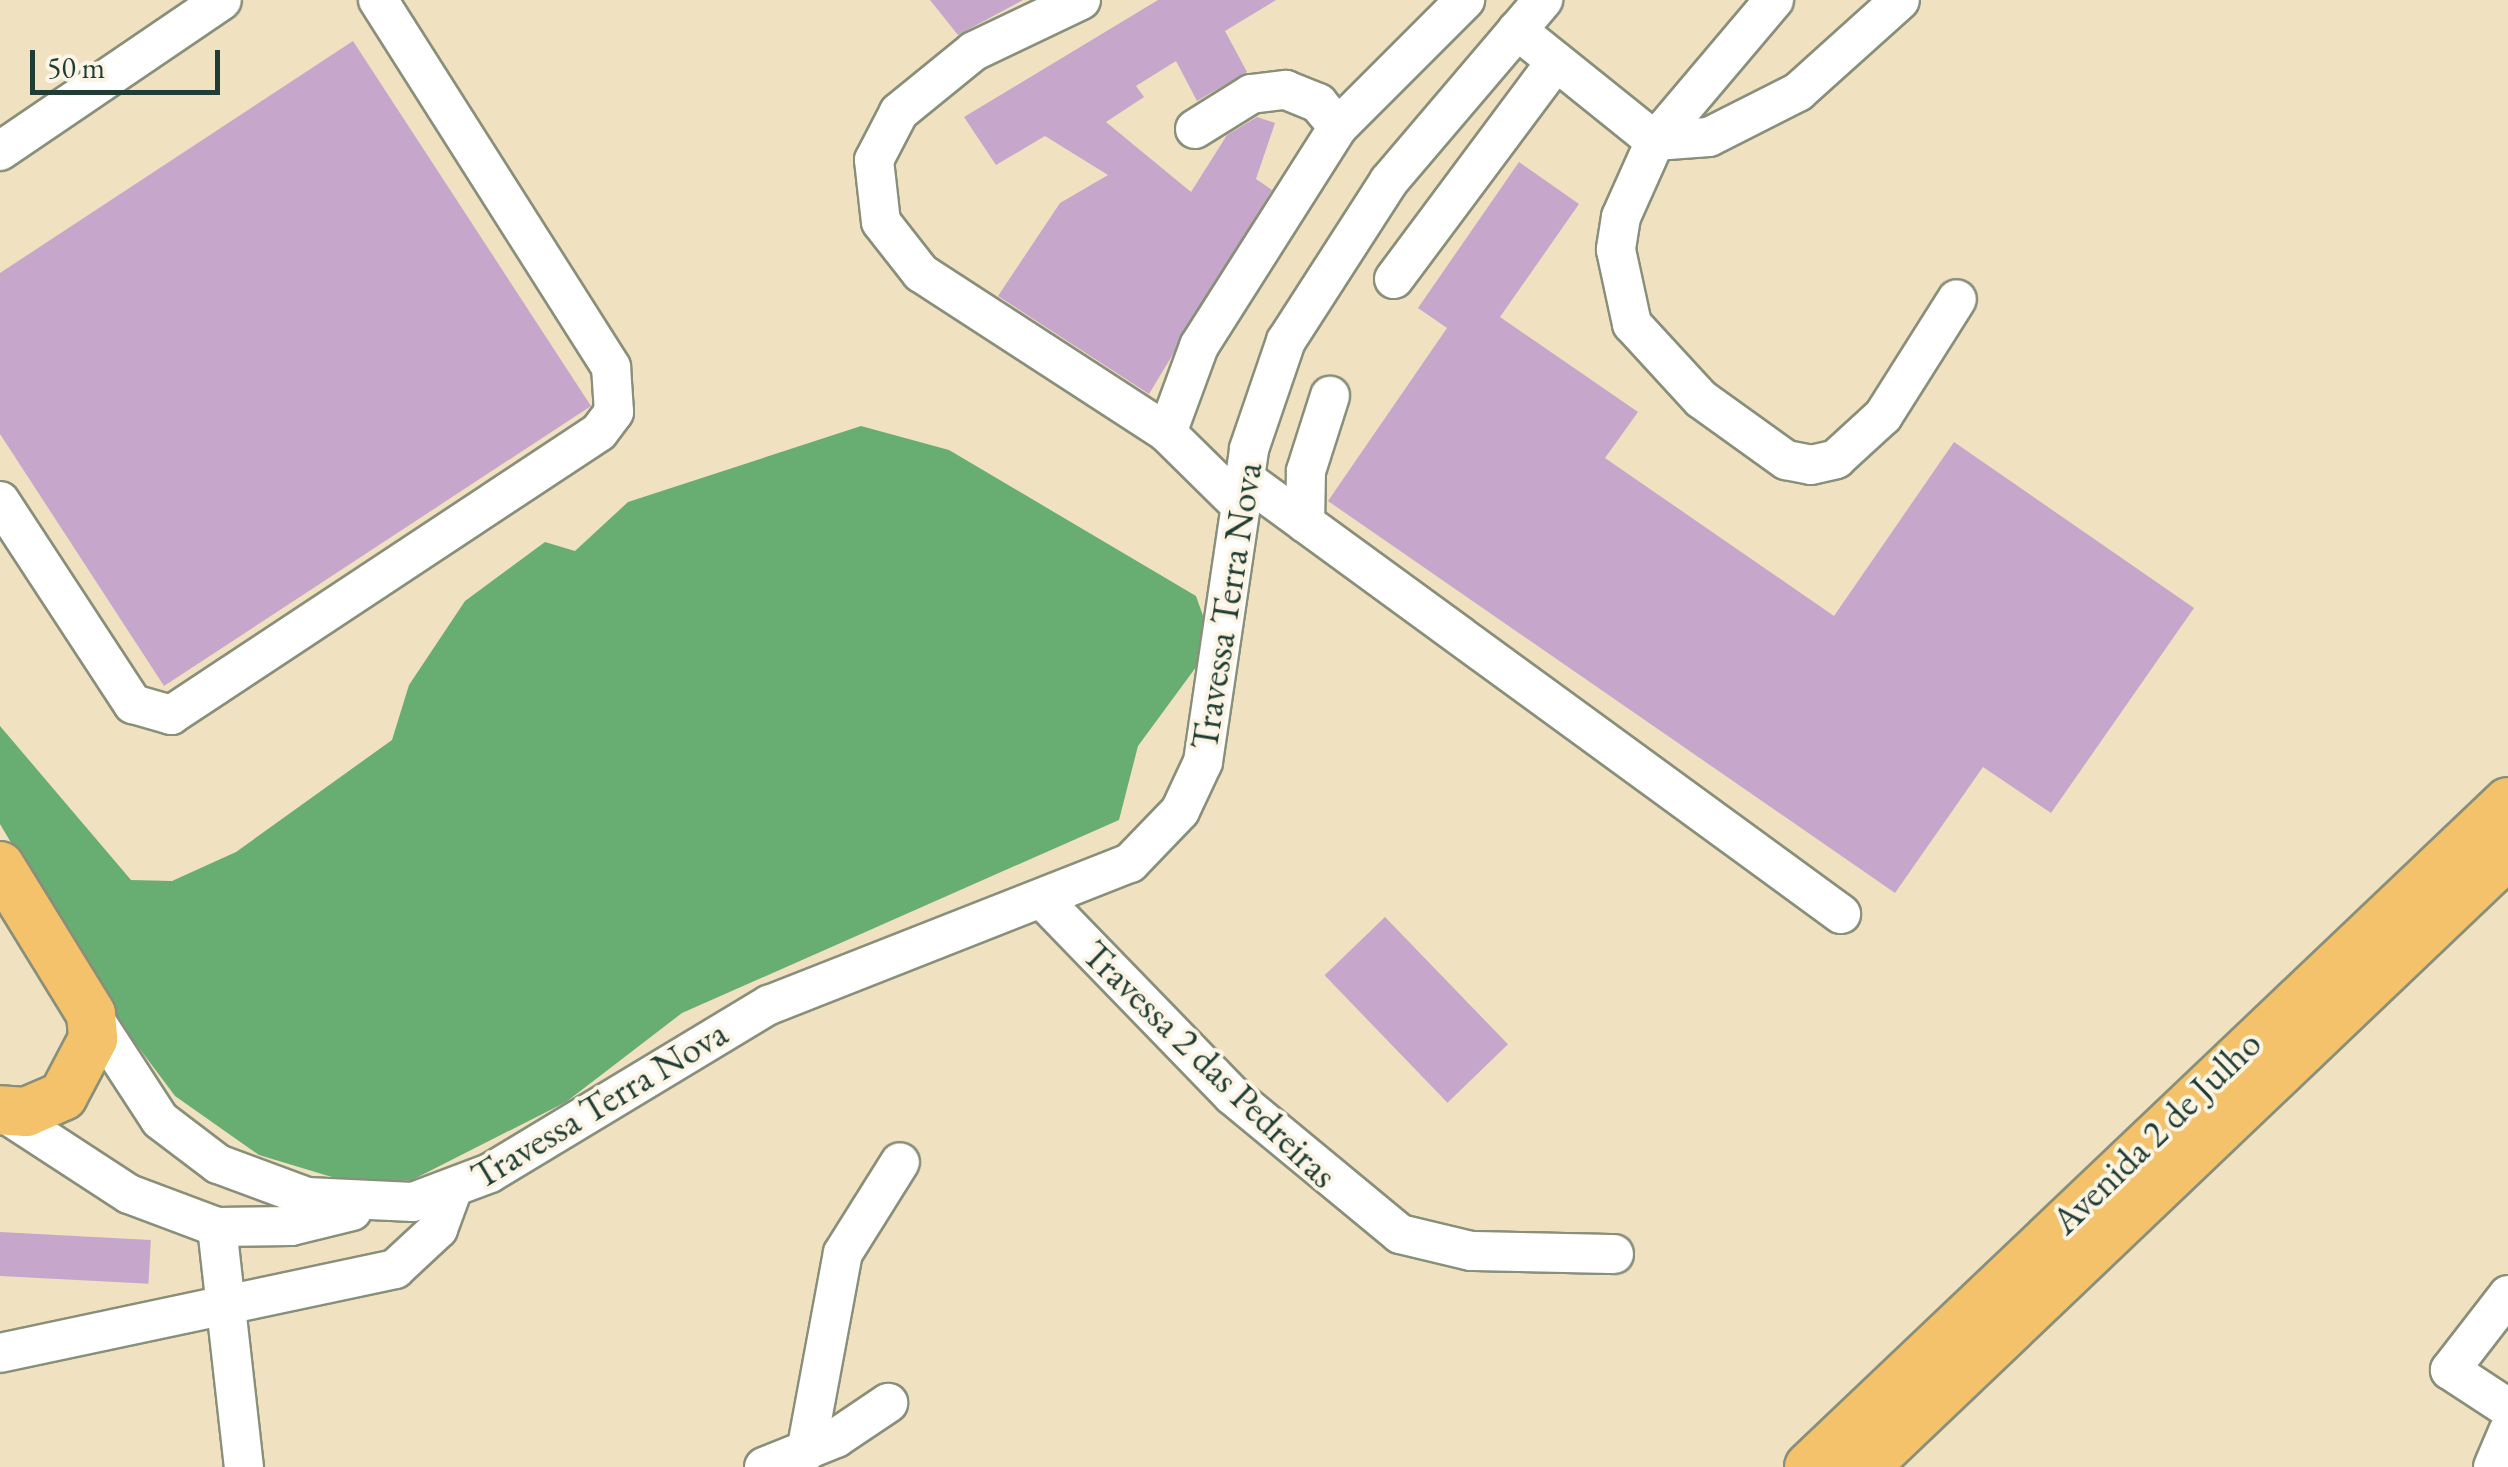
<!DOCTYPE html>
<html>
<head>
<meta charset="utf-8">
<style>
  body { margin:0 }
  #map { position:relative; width:2508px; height:1467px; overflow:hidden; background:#f0e1c1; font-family:"EB Garamond",serif }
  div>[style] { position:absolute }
  .forest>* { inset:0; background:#68ae73 }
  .building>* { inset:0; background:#c6a7cb; transform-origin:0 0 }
  .roads { filter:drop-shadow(2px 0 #888f7a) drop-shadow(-2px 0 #888f7a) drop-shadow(0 2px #888f7a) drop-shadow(0 -2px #888f7a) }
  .minor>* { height:38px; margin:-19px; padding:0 19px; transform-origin:19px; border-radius:19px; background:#fff }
  .major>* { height:48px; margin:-24px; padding:0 24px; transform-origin:24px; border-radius:24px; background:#f3c26a }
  span { translate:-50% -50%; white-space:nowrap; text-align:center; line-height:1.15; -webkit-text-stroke:8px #fcf5e5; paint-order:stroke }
  .street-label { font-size:38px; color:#1f3d34 }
  .scale { position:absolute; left:30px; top:50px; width:190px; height:45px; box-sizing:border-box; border:5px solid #1f3d34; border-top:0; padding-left:12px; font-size:30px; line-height:35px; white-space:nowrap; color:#1f3d34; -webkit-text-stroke:8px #fcf5e5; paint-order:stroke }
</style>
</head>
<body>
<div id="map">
  <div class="forest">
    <i style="clip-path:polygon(861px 426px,949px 450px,1196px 596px,1213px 644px,1138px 746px,1119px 820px,682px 1013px,566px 1102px,412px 1180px,345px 1181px,259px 1155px,175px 1096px,106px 1004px,0 824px,0 726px,131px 880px,172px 881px,236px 852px,392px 740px,409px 685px,465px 601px,545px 542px,575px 551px,628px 502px)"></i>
  </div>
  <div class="building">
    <i style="clip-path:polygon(930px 0,1023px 0,958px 35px)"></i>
    <i style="clip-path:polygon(1158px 0,1276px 0,1225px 31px,1247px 72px,1197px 101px,1176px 61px,1136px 86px,1144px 97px,1106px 122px,1191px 192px,1227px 135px,1257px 117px,1275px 123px,1256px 179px,1272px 190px,1149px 394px,998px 296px,1060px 203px,1108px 175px,1045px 136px,996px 165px,964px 117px)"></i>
    <i style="clip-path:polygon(353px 41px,591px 406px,164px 686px,0 434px,0 273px)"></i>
    <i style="clip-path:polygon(1519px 162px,1579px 204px,1500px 317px,1638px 412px,1605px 458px,1834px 616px,1954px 442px,2194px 608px,2051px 813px,1983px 767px,1895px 893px,1328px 501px,1447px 328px,1418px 308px)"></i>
    <i style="left:1385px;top:917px;width:177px;height:84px;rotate:46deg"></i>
    <i style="left:0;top:1232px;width:151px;height:44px;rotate:3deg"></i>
  </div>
  <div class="roads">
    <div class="minor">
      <i style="left:1081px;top:0;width:119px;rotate:154.5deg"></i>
      <i style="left:974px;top:51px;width:97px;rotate:140.9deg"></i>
      <i style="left:899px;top:112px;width:54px;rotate:117.5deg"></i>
      <i style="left:874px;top:160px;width:62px;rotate:83.6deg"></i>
      <i style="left:881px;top:222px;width:65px;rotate:51.9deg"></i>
      <i style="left:921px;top:273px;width:293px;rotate:33deg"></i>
      <i style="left:1167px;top:433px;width:104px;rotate:44.6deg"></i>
      <i style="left:1774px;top:0;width:185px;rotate:130.2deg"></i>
      <i style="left:1655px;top:141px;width:83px;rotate:114.1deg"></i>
      <i style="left:1621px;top:217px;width:33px;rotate:99deg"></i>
      <i style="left:1616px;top:250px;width:76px;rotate:77.8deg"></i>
      <i style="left:1632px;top:324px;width:102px;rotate:47.4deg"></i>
      <i style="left:1701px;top:399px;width:105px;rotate:35.7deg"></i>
      <i style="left:1786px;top:460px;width:25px;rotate:11deg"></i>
      <i style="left:1811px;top:465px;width:26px;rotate:-13deg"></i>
      <i style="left:1836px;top:459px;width:64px;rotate:-42.5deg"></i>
      <i style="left:1883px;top:416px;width:138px;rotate:-57.7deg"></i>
      <i style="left:1517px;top:30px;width:177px;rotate:38.8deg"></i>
      <i style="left:1655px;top:141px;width:54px;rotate:-4.2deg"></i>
      <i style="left:1709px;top:137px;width:100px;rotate:-26.8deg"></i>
      <i style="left:1798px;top:92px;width:137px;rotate:-42deg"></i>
      <i style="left:1195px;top:129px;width:66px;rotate:-32deg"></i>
      <i style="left:1251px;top:94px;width:35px;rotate:-7deg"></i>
      <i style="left:1286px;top:90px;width:35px;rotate:22deg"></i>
      <i style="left:1318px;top:103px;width:31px;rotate:50deg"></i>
      <i style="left:0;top:151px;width:268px;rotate:-34.2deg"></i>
      <i style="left:1394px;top:279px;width:271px;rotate:-53.3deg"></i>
      <i style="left:1167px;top:433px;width:93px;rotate:-69.8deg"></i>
      <i style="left:1199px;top:346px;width:259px;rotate:-57.6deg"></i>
      <i style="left:1338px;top:127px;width:180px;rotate:-45deg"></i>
      <i style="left:1245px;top:479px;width:738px;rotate:36.12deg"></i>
      <i style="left:0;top:501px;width:243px;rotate:56.8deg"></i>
      <i style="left:133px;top:704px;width:40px;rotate:16deg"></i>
      <i style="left:171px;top:715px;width:513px;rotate:-33.47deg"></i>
      <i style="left:599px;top:432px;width:25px;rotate:-53deg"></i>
      <i style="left:614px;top:412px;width:45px;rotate:-93.8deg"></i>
      <i style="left:611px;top:367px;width:435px;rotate:-122.4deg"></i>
      <i style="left:1305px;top:523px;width:52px;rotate:-88.9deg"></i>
      <i style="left:1306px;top:471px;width:79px;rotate:-72.3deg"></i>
      <i style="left:1044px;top:901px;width:270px;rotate:45.9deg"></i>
      <i style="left:1232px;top:1095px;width:218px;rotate:39.6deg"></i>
      <i style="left:1400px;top:1234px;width:73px;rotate:13.5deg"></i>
      <i style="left:1471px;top:1251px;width:143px;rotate:1.2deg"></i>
      <i style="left:91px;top:1014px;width:126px;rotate:56.9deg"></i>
      <i style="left:160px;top:1120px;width:73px;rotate:37.2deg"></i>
      <i style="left:218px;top:1164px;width:95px;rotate:20.3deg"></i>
      <i style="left:307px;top:1197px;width:106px;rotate:2.7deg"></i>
      <i style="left:413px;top:1202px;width:82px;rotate:-20.6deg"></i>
      <i style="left:490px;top:1173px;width:326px;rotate:-31.1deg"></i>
      <i style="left:769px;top:1005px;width:388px;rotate:-21.5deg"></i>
      <i style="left:1130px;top:863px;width:72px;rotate:-46.1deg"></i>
      <i style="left:1180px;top:811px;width:54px;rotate:-64.9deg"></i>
      <i style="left:1203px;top:762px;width:316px;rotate:-81.6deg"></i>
      <i style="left:1249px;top:449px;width:114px;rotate:-71.1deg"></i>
      <i style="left:1286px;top:341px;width:190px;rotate:-57.2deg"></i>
      <i style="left:1389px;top:181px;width:238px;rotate:-49.6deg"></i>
      <i style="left:0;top:1110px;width:154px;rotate:33.1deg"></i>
      <i style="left:129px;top:1194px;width:94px;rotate:20.6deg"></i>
      <i style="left:217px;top:1227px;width:74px;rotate:-0.8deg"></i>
      <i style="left:291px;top:1226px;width:63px;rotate:-13.8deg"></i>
      <i style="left:217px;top:1227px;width:242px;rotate:83.6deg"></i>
      <i style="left:2508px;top:1295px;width:95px;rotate:127.7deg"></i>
      <i style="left:2450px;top:1370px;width:69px;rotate:33.2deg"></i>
      <i style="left:0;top:1353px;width:404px;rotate:-12deg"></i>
      <i style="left:395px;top:1269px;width:59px;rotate:-42.9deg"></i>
      <i style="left:438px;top:1229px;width:40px;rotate:-69.8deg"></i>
      <i style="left:806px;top:1452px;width:202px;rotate:-79.5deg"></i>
      <i style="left:843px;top:1253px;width:107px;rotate:-57.9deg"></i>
      <i style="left:764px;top:1467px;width:78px;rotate:-21.9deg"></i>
      <i style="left:836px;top:1438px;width:63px;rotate:-33.9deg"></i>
      <i style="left:2493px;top:1467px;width:39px;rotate:-67deg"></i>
    </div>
    <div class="major">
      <i style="left:0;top:866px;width:174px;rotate:58.4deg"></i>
      <i style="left:91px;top:1014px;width:25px;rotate:85deg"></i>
      <i style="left:93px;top:1039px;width:64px;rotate:117.8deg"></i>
      <i style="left:63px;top:1096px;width:40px;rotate:156.6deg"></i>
      <i style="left:26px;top:1112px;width:26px;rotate:-176deg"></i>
      <i style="left:1809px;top:1467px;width:965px;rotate:-43.57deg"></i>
      <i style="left:1865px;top:1467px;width:888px;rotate:-43.63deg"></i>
    </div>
  </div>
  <div class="street-label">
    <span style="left:1226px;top:606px;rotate:-81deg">Travessa Terra Nova</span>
    <span style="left:1210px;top:1064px;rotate:44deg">Travessa 2 das Pedreiras</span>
    <span style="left:599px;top:1104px;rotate:-31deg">Travessa Terra Nova</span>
    <span style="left:2156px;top:1132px;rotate:-44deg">Avenida 2 de Julho</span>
  </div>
  <div class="scale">50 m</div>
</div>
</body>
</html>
